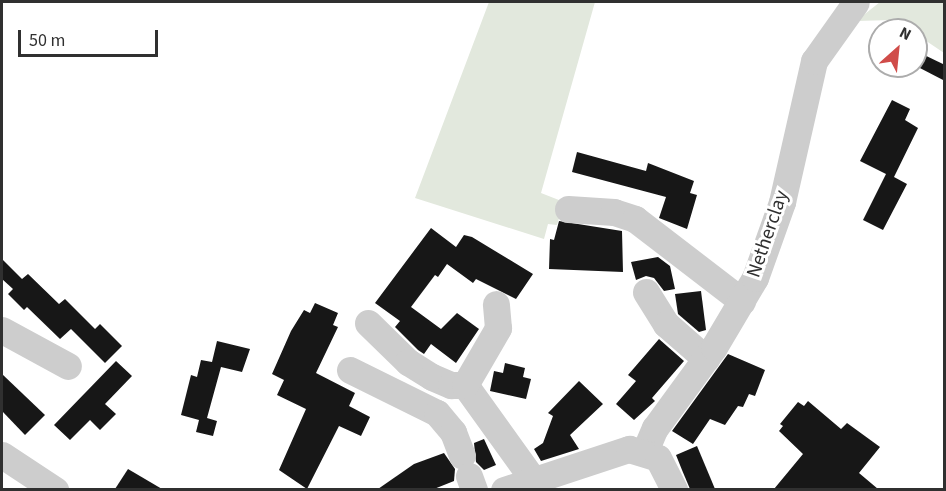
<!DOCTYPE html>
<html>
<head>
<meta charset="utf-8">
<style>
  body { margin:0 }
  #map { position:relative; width:946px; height:491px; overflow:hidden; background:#fff; font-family:"Source Sans 3",sans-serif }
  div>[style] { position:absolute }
  .green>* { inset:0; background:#e2e8dd }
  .building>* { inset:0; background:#171717 }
  .minor>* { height:27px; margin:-13.5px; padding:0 13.5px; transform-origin:13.5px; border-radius:13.5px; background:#cdcdcd }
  span { translate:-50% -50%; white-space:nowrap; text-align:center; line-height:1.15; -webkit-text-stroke:6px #fff; paint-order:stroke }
  .street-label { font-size:20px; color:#303030 }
  .frame { position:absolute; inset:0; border:3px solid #303030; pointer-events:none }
  .north { position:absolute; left:868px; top:18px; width:60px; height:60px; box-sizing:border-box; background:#fff; border:2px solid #acacac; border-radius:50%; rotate:27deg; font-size:16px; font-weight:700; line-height:24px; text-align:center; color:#303030 }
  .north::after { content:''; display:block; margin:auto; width:21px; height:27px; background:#d04c49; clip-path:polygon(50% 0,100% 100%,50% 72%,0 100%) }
  .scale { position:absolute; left:18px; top:30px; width:140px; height:27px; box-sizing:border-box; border:3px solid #303030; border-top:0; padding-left:8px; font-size:18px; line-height:21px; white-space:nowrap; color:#303030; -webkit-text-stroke:4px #fff; paint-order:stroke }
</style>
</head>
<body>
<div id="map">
  <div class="green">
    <i style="clip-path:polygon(489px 2px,595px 2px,541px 193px,564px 202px,557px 225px,548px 224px,544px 239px,415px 198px)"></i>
    <i style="clip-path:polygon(880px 2px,944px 2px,944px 53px,916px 34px,916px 30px,894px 20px,856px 21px)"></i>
  </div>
  <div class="building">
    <i style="clip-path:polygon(916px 51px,945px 65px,945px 81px,916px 66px)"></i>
    <i style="clip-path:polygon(892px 100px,910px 109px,905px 120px,918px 128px,894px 177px,907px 184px,883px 230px,863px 220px,886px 174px,860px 161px)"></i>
    <i style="clip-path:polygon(577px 152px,646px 171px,648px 163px,694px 181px,690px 193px,697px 195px,687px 229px,659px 218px,666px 197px,572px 172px)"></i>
    <i style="clip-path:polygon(559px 221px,622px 231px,623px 272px,549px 269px,550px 239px,554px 240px)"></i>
    <i style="clip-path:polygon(431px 228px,456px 247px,464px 235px,472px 237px,533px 274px,516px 299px,476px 279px,473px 283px,447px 264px,438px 277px,435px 275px,411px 307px,441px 329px,457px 313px,479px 329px,456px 363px,431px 344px,424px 354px,418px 350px,395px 327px,400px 321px,375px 303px)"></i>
    <i style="clip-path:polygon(658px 257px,670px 266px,675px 289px,664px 291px,654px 278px,646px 276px,636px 280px,631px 262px)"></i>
    <i style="clip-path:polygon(2px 259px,22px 279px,28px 274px,59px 304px,65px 299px,95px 329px,100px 324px,122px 346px,105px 363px,71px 329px,60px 339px,27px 307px,24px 310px,8px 294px,13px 289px,2px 279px)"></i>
    <i style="clip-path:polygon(701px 291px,706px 330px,699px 332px,678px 314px,675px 294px)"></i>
    <i style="clip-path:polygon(315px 303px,338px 313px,333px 325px,338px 327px,316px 373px,355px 393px,349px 406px,370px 417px,361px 436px,339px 426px,307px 489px,279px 470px,306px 409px,277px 395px,284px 380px,272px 374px,291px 331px,304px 310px,310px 313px)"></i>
    <i style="clip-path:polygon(659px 339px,684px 361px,652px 398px,655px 401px,634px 420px,616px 404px,636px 381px,628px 375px)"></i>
    <i style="clip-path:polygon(217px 341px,250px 349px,242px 372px,221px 367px,207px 418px,217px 421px,213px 436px,196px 432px,199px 420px,181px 415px,191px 375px,197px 377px,201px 360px,212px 362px)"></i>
    <i style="clip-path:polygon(728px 354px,765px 370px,755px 396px,749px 394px,743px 407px,738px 406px,725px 425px,710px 419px,693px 444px,672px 431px)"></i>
    <i style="clip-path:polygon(116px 361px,132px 376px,105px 404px,116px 414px,100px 430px,90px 420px,70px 440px,54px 425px)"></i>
    <i style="clip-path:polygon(505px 363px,525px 368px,523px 377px,531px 379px,526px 399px,490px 391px,494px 371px,503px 373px)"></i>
    <i style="clip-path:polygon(2px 374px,45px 415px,25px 435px,2px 411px)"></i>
    <i style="clip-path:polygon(579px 381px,603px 404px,570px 435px,579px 449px,541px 461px,534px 449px,543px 443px,553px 416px,548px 413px)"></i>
    <i style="clip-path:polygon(808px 401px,841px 429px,847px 423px,880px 447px,859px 473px,878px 489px,774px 489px,803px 454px,779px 431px,783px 426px,780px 424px,798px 402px,804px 406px)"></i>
    <i style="clip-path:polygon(484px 439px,496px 465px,484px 470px,476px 462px,474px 443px)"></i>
    <i style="clip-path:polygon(697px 446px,710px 477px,715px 489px,690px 489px,682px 470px,676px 455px)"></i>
    <i style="clip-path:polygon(444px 453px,455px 469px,454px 481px,434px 489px,378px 489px,414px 464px)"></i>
    <i style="clip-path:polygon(128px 469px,162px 489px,115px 489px)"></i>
  </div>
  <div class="minor">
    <i style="left:568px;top:209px;width:46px;rotate:3.7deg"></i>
    <i style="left:614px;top:212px;width:22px;rotate:18deg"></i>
    <i style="left:635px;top:219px;width:135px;rotate:37.5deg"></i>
    <i style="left:646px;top:292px;width:38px;rotate:58deg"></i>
    <i style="left:666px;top:324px;width:53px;rotate:41.2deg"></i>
    <i style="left:368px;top:323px;width:56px;rotate:44.3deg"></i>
    <i style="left:408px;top:362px;width:28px;rotate:32deg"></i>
    <i style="left:432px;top:377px;width:21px;rotate:23deg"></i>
    <i style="left:451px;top:385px;width:14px"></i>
    <i style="left:465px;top:385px;width:118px;rotate:54.3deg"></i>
    <i style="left:2px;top:330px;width:75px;rotate:28.6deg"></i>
    <i style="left:350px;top:370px;width:97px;rotate:26.3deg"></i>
    <i style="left:437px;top:413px;width:25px;rotate:50deg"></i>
    <i style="left:453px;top:432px;width:25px;rotate:69deg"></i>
    <i style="left:465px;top:385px;width:66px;rotate:-59.9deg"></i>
    <i style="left:498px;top:328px;width:24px;rotate:-95deg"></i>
    <i style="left:645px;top:451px;width:25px;rotate:-67deg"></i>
    <i style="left:655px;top:428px;width:100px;rotate:-53.9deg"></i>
    <i style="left:714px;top:347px;width:80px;rotate:-59.3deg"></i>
    <i style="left:755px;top:278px;width:81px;rotate:-70.4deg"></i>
    <i style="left:782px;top:202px;width:145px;rotate:-77.2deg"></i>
    <i style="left:814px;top:61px;width:72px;rotate:-54.6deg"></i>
    <i style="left:2px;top:455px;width:64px;rotate:33.4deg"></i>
    <i style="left:469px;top:476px;width:15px;rotate:70deg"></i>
    <i style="left:504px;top:490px;width:132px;rotate:-18.2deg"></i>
    <i style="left:629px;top:449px;width:30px;rotate:17deg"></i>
    <i style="left:658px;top:458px;width:36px;rotate:63deg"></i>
  </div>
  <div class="street-label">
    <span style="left:768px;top:234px;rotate:-71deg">Netherclay</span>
  </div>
  <div class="frame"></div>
  <div class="north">N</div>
  <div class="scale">50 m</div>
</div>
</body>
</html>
